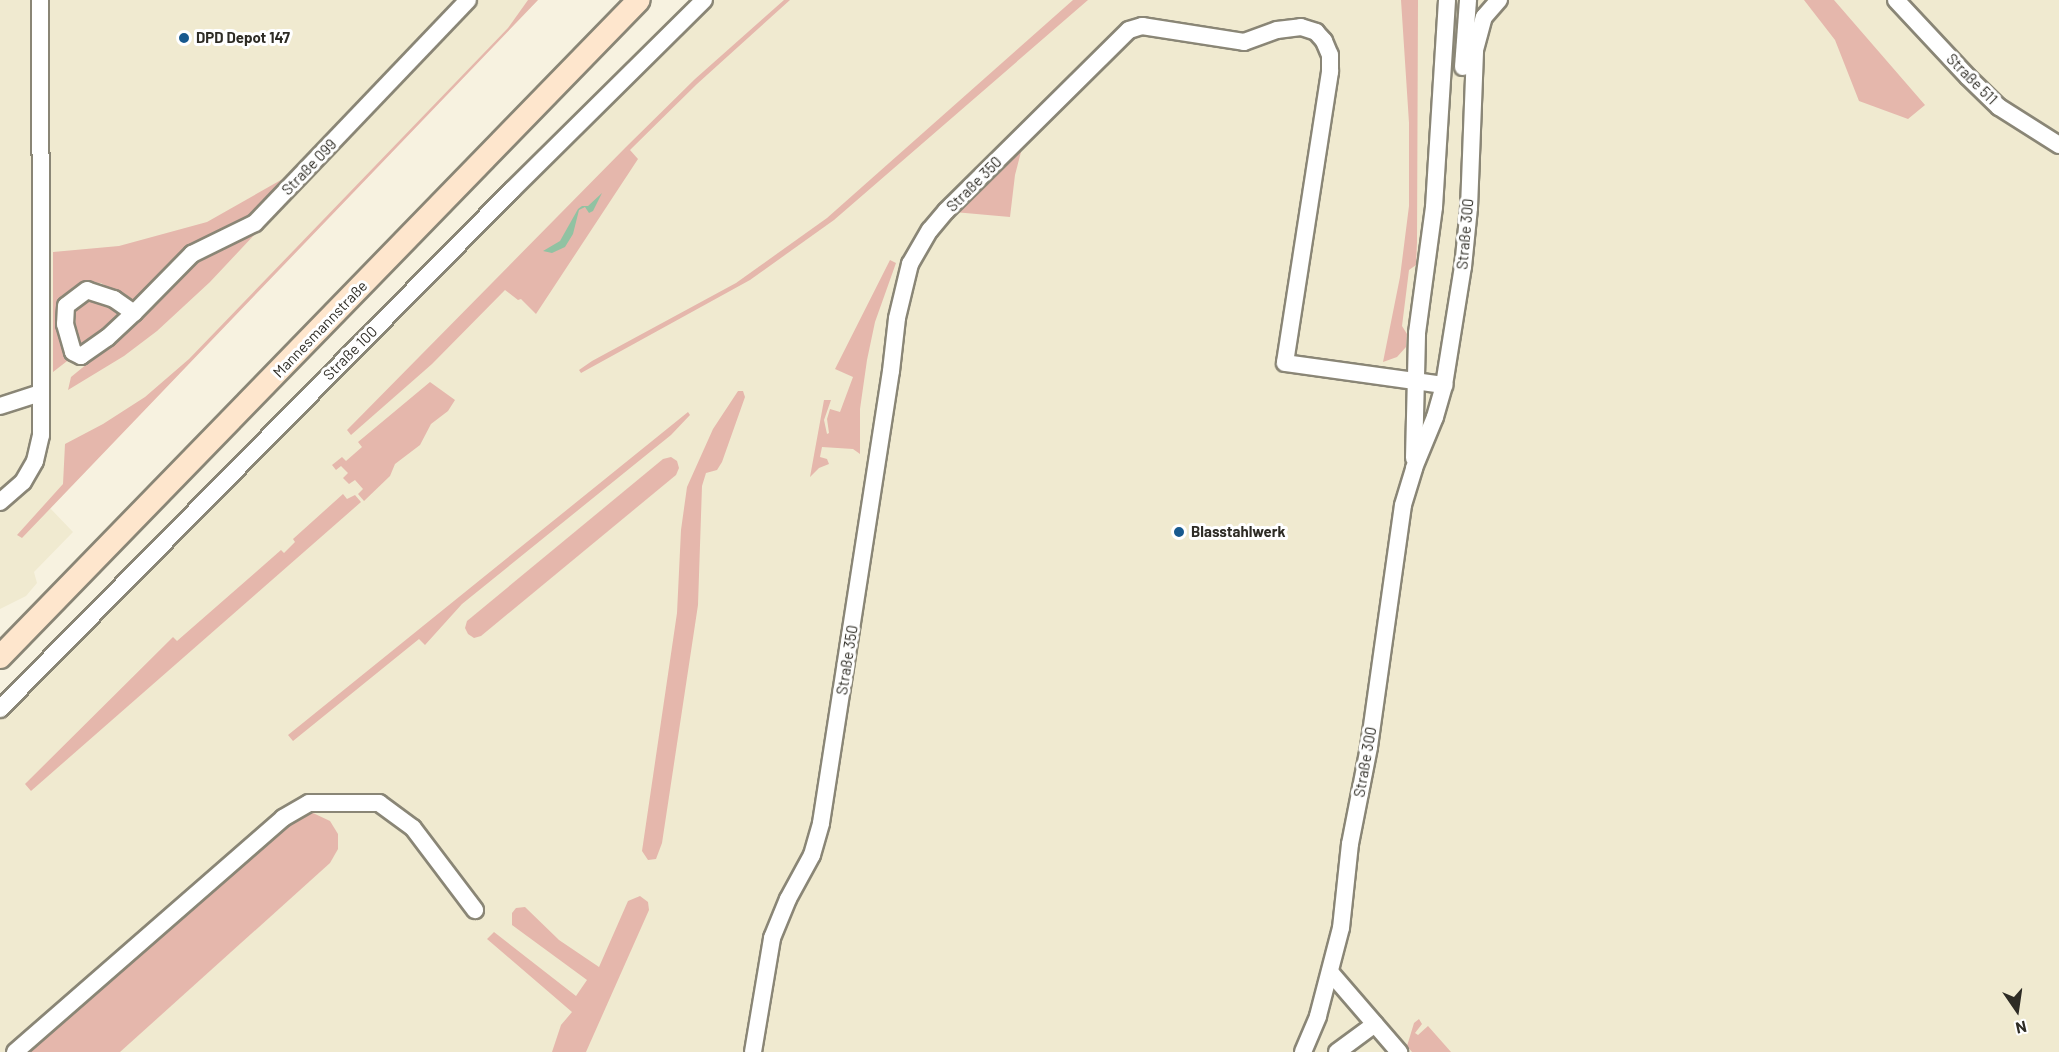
<!DOCTYPE html>
<html>
<head>
<meta charset="utf-8">
<style>
  body { margin:0 }
  #map { position:relative; width:2059px; height:1052px; overflow:hidden; background:#f7f2e0; font-family:Barlow,sans-serif }
  div>[style] { position:absolute }
  .built>* { inset:0; background:#f0ead0 }
  .green>* { inset:0; background:#e5b7ac }
  .water>* { inset:0; background:#91c2a2 }
  .roads { filter:drop-shadow(2px 0 #8a8676) drop-shadow(-2px 0 #8a8676) drop-shadow(0 2px #8a8676) drop-shadow(0 -2px #8a8676) }
  .minor>* { height:16px; margin:-8px; padding:0 8px; transform-origin:8px; border-radius:8px; background:#fff }
  .secondary>* { height:22px; margin:-11px; padding:0 11px; transform-origin:11px; border-radius:11px; background:#fee6cd }
  .dots>* { width:16px; height:16px; translate:-50% -50%; box-sizing:border-box; border:3px solid #fff; border-radius:50% }
  span { translate:-50% -50%; white-space:nowrap; text-align:center; line-height:1.15; -webkit-text-stroke:6px #fff; paint-order:stroke }
  .poi-label { font-size:15px; color:#2e2c25; font-weight:700 }
  .left { translate:0 -50%; text-align:left }
  .street-label { font-size:15px; color:#2e2c25 }
  .north { position:absolute; left:1987px; top:980px; width:60px; height:60px; -webkit-text-stroke:4px #fff; paint-order:stroke; rotate:167deg; font-size:16px; font-weight:700; line-height:24px; text-align:center; color:#2e2c25 }
  .north::after { content:''; display:block; margin:auto; width:21px; height:27px; background:#2e2c25; clip-path:polygon(50% 0,100% 100%,50% 72%,0 100%) }
</style>
</head>
<body>
<div id="map">
  <div class="built">
    <i style="clip-path:polygon(0 0,538px 0,50px 508px,73px 532px,34px 572px,37px 583px,26px 596px,0 609px)"></i>
    <i style="clip-path:polygon(692px 0,2059px 0,2059px 1052px,0 1052px,0 698px)"></i>
  </div>
  <div class="green">
    <i style="clip-path:polygon(528px 0,538px 0,22px 538px,17px 535px,63px 484px,65px 444px,103px 424px,145px 397px,189px 359px,508px 28px)"></i>
    <i style="clip-path:polygon(784px 0,790px 0,697px 84px,630px 150px,638px 159px,536px 314px,521px 299px,518px 300px,505px 290px,432px 364px,351px 435px,347px 430px,626px 147px,695px 79px)"></i>
    <i style="clip-path:polygon(1073px 0,1088px 0,834px 220px,750px 280px,581px 373px,579px 370px,592px 361px,736px 283px,827px 218px)"></i>
    <i style="clip-path:polygon(1401px 0,1418px 0,1417px 242px,1416px 265px,1409px 270px,1402px 326px,1407px 334px,1406px 347px,1397px 357px,1383px 362px,1400px 277px,1409px 206px,1409px 123px)"></i>
    <i style="clip-path:polygon(1804px 0,1834px 0,1925px 105px,1908px 119px,1859px 101px,1835px 40px)"></i>
    <i style="clip-path:polygon(1020px 146px,1022px 148px,1015px 175px,1010px 217px,954px 212px)"></i>
    <i style="clip-path:polygon(295px 172px,252px 218px,219px 235px,207px 236px,189px 248px,139px 301px,128px 300px,101px 283px,86px 282px,73px 287px,61px 301px,58px 328px,60px 344px,71px 358px,53px 372px,53px 252px,119px 246px,207px 222px)"></i>
    <i style="clip-path:polygon(255px 231px,256px 233px,210px 282px,157px 331px,124px 356px,68px 390px,71px 377px,115px 341px,194px 261px)"></i>
    <i style="clip-path:polygon(890px 260px,896px 263px,875px 322px,867px 360px,860px 409px,860px 454px,853px 449px,822px 447px,820px 457px,827px 459px,829px 464px,819px 468px,810px 477px,824px 400px,831px 400px,824px 420px,827px 434px,829px 433px,827px 419px,830px 409px,840px 412px,853px 377px,835px 369px)"></i>
    <i style="clip-path:polygon(93px 297px,126px 315px,89px 345px,79px 344px,76px 340px,75px 309px,77px 304px)"></i>
    <i style="clip-path:polygon(430px 382px,455px 400px,448px 411px,431px 424px,420px 445px,395px 464px,390px 476px,364px 501px,358px 494px,363px 489px,355px 480px,349px 484px,343px 478px,348px 473px,341px 466px,336px 470px,332px 465px,342px 457px,346px 461px,362px 447px,358px 442px)"></i>
    <i style="clip-path:polygon(738px 391px,743px 391px,745px 397px,722px 462px,717px 470px,706px 473px,702px 486px,698px 605px,662px 843px,656px 859px,648px 860px,642px 851px,677px 613px,681px 530px,687px 487px,713px 429px)"></i>
    <i style="clip-path:polygon(688px 412px,690px 415px,671px 435px,462px 604px,425px 645px,419px 639px,293px 741px,288px 735px)"></i>
    <i style="clip-path:polygon(671px 457px,677px 461px,679px 468px,676px 475px,481px 636px,474px 638px,468px 634px,465px 628px,467px 621px,663px 459px)"></i>
    <i style="clip-path:polygon(343px 494px,347px 499px,355px 495px,361px 502px,31px 791px,25px 784px,173px 637px,177px 641px,281px 550px,284px 553px,295px 542px,293px 539px)"></i>
    <i style="clip-path:polygon(313px 813px,330px 821px,338px 834px,338px 849px,330px 863px,120px 1052px,29px 1052px,291px 821px)"></i>
    <i style="clip-path:polygon(640px 896px,648px 902px,649px 910px,586px 1052px,552px 1052px,561px 1025px,572px 1012px,487px 939px,494px 932px,576px 996px,587px 980px,512px 925px,512px 913px,516px 908px,525px 907px,559px 940px,599px 967px,628px 901px)"></i>
    <i style="clip-path:polygon(1419px 1019px,1422px 1024px,1415px 1033px,1418px 1035px,1428px 1026px,1451px 1052px,1412px 1052px,1407px 1046px,1414px 1023px)"></i>
  </div>
  <div class="water">
    <i style="clip-path:polygon(602px 193px,593px 211px,589px 213px,585px 207px,579px 210px,573px 234px,565px 247px,552px 253px,543px 251px,560px 241px,578px 209px,582px 206px,588px 206px)"></i>
  </div>
  <div class="roads">
    <div class="minor">
      <i style="left:1896px;top:0;width:105px;rotate:46.9deg"></i>
      <i style="left:1968px;top:77px;width:43px;rotate:44.1deg"></i>
      <i style="left:1999px;top:107px;width:71px;rotate:32.3deg"></i>
      <i style="left:1463px;top:67px;width:67px;rotate:-85.7deg"></i>
      <i style="left:134px;top:313px;width:24px;rotate:-145deg"></i>
      <i style="left:114px;top:299px;width:28px;rotate:-162deg"></i>
      <i style="left:87px;top:290px;width:26px;rotate:143deg"></i>
      <i style="left:66px;top:306px;width:18px;rotate:93deg"></i>
      <i style="left:65px;top:324px;width:29px;rotate:74deg"></i>
      <i style="left:73px;top:352px;width:9px;rotate:27deg"></i>
      <i style="left:81px;top:356px;width:32px;rotate:-35deg"></i>
      <i style="left:107px;top:338px;width:37px;rotate:-43deg"></i>
      <i style="left:134px;top:313px;width:83px;rotate:-45.5deg"></i>
      <i style="left:192px;top:254px;width:70px;rotate:-26.2deg"></i>
      <i style="left:255px;top:223px;width:308px;rotate:-46.3deg"></i>
      <i style="left:0;top:406px;width:42px;rotate:-18deg"></i>
      <i style="left:1414px;top:458px;width:125px;rotate:-88.6deg"></i>
      <i style="left:1417px;top:333px;width:127px;rotate:-82.3deg"></i>
      <i style="left:1434px;top:207px;width:207px;rotate:-86.4deg"></i>
      <i style="left:0;top:502px;width:30px;rotate:-41deg"></i>
      <i style="left:23px;top:482px;width:24px;rotate:-60deg"></i>
      <i style="left:35px;top:461px;width:27px;rotate:-77deg"></i>
      <i style="left:41px;top:435px;width:435px;rotate:-90.1deg"></i>
      <i style="left:0;top:709px;width:729px;rotate:-45.39deg"></i>
      <i style="left:512px;top:190px;width:270px;rotate:-44.7deg"></i>
      <i style="left:1330px;top:972px;width:106px;rotate:49.2deg"></i>
      <i style="left:15px;top:1052px;width:356px;rotate:-41.1deg"></i>
      <i style="left:283px;top:818px;width:30px;rotate:-30deg"></i>
      <i style="left:309px;top:803px;width:70px"></i>
      <i style="left:379px;top:803px;width:42px;rotate:36.3deg"></i>
      <i style="left:413px;top:828px;width:103px;rotate:52.9deg"></i>
      <i style="left:753px;top:1052px;width:116px;rotate:-80.5deg"></i>
      <i style="left:772px;top:938px;width:42px;rotate:-67.7deg"></i>
      <i style="left:788px;top:899px;width:50px;rotate:-61.4deg"></i>
      <i style="left:812px;top:855px;width:33px;rotate:-74deg"></i>
      <i style="left:821px;top:823px;width:457px;rotate:-81.2deg"></i>
      <i style="left:891px;top:371px;width:53px;rotate:-83.5deg"></i>
      <i style="left:897px;top:318px;width:56px;rotate:-76.5deg"></i>
      <i style="left:910px;top:264px;width:39px;rotate:-60deg"></i>
      <i style="left:930px;top:230px;width:25px;rotate:-50deg"></i>
      <i style="left:946px;top:211px;width:257px;rotate:-44.7deg"></i>
      <i style="left:1129px;top:30px;width:14px;rotate:-17deg"></i>
      <i style="left:1142px;top:26px;width:103px;rotate:8.9deg"></i>
      <i style="left:1244px;top:42px;width:35px;rotate:-20deg"></i>
      <i style="left:1277px;top:30px;width:24px;rotate:-7deg"></i>
      <i style="left:1301px;top:27px;width:16px;rotate:18deg"></i>
      <i style="left:1316px;top:32px;width:12px;rotate:48deg"></i>
      <i style="left:1324px;top:41px;width:15px;rotate:67deg"></i>
      <i style="left:1330px;top:55px;width:17px;rotate:90deg"></i>
      <i style="left:1330px;top:72px;width:294px;rotate:98.8deg"></i>
      <i style="left:1285px;top:363px;width:161px;rotate:7.9deg"></i>
      <i style="left:1303px;top:1052px;width:39px;rotate:-67deg"></i>
      <i style="left:1318px;top:1016px;width:91px;rotate:-75.4deg"></i>
      <i style="left:1341px;top:928px;width:84px;rotate:-83.9deg"></i>
      <i style="left:1350px;top:844px;width:99px;rotate:-78.9deg"></i>
      <i style="left:1369px;top:747px;width:244px;rotate:-82deg"></i>
      <i style="left:1403px;top:505px;width:39px;rotate:-73deg"></i>
      <i style="left:1414px;top:468px;width:55px;rotate:-67.6deg"></i>
      <i style="left:1435px;top:417px;width:33px;rotate:-74deg"></i>
      <i style="left:1444px;top:385px;width:120px;rotate:-80.9deg"></i>
      <i style="left:1463px;top:267px;width:59px;rotate:-84.2deg"></i>
      <i style="left:1469px;top:208px;width:158px;rotate:-87.8deg"></i>
      <i style="left:1475px;top:50px;width:34px;rotate:-75deg"></i>
      <i style="left:1484px;top:17px;width:23px;rotate:-49deg"></i>
      <i style="left:1337px;top:1052px;width:47px;rotate:-36.4deg"></i>
    </div>
    <div class="secondary">
      <i style="left:0;top:657px;width:916px;rotate:-45.8deg"></i>
    </div>
  </div>
  <div class="dots">
    <i style="left:184px;top:38px;background:#17598e"></i>
    <i style="left:1179px;top:532px;background:#17598e"></i>
  </div>
  <div class="poi-label">
    <span class="left" style="left:196px;top:38px">DPD Depot 147</span>
    <span class="left" style="left:1191px;top:532px">Blasstahlwerk</span>
  </div>
  <div class="street-label">
    <span style="left:1972px;top:79px;rotate:45deg">Straße 511</span>
    <span style="left:309px;top:167px;rotate:-46deg">Straße 099</span>
    <span style="left:974px;top:184px;rotate:-45deg">Straße 350</span>
    <span style="left:1465px;top:234px;rotate:-85deg">Straße 300</span>
    <span style="left:320px;top:329px;rotate:-46deg">Mannesmannstraße</span>
    <span style="left:350px;top:353px;rotate:-45deg">Straße 100</span>
    <span style="left:847px;top:660px;rotate:-81deg">Straße 350</span>
    <span style="left:1365px;top:762px;rotate:-80deg">Straße 300</span>
  </div>
  <div class="north">N</div>
</div>
</body>
</html>
